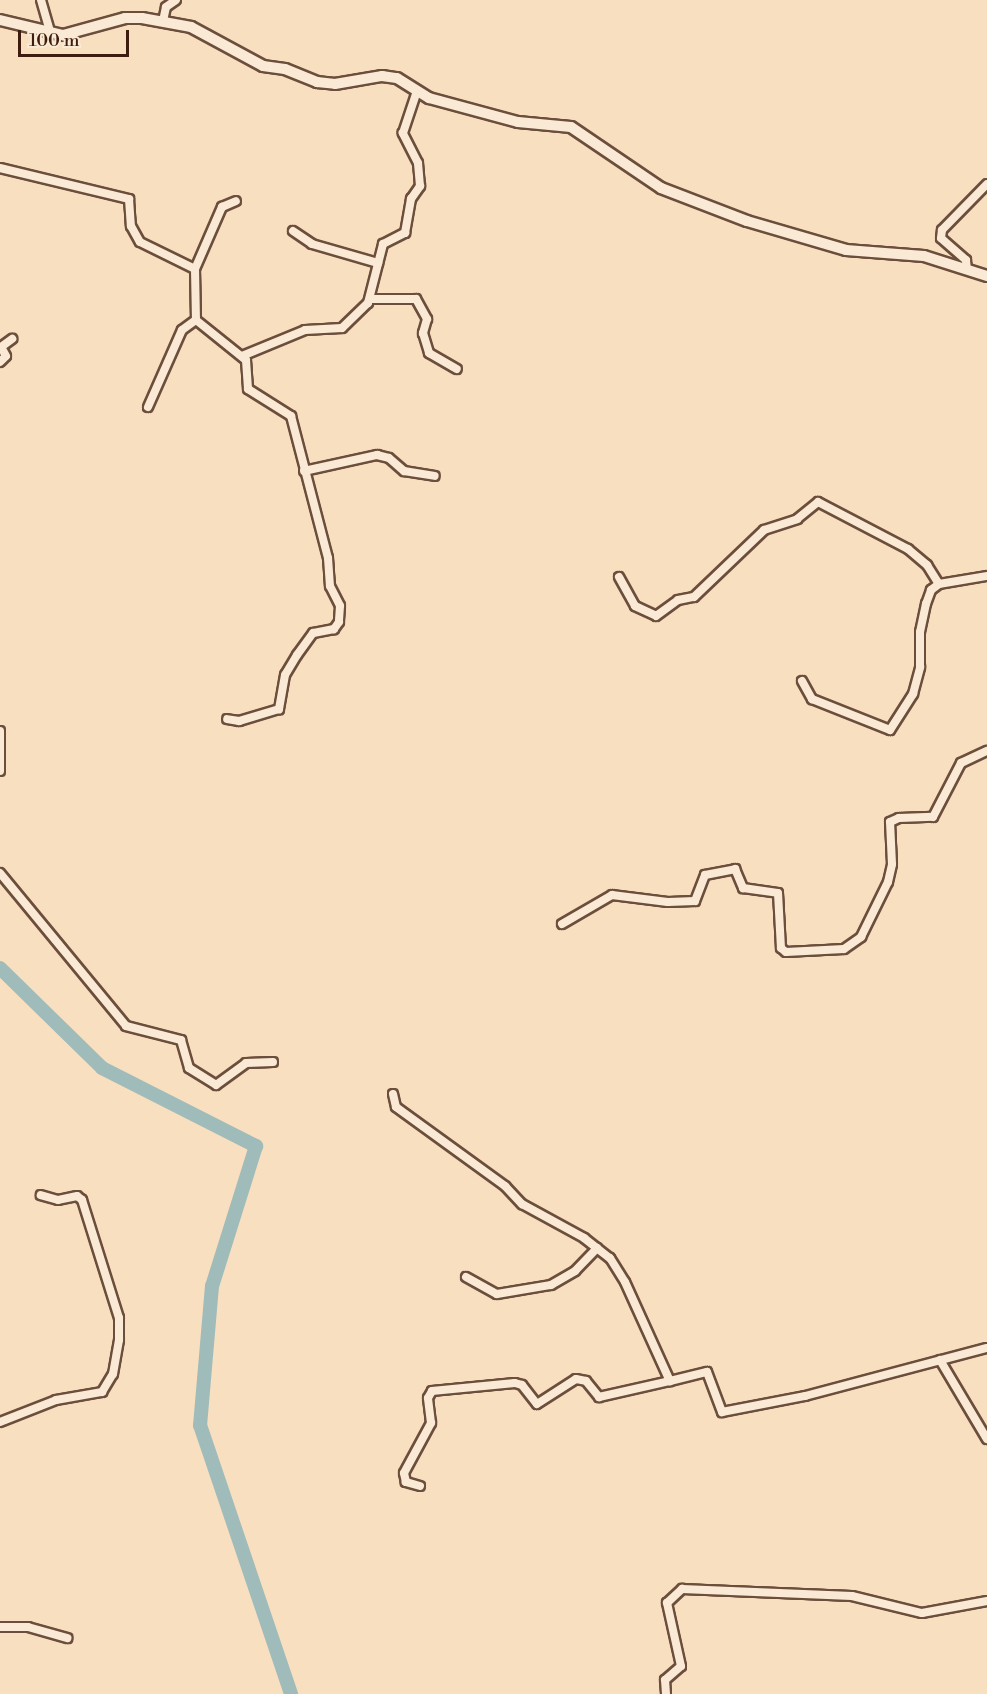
<!DOCTYPE html>
<html>
<head>
<meta charset="utf-8">
<style>
  body { margin:0 }
  #map { position:relative; width:987px; height:1694px; overflow:hidden; background:#f7dfbf; font-family:"Libre Bodoni",serif }
  div>[style] { position:absolute }
  .river>* { height:14px; margin:-7px; padding:0 7px; transform-origin:7px; border-radius:7px; background:#9fbbba }
  .roads { filter:drop-shadow(2px 0 #6c4e3c) drop-shadow(-2px 0 #6c4e3c) drop-shadow(0 2px #6c4e3c) drop-shadow(0 -2px #6c4e3c) }
  .street>* { height:8px; margin:-4px; padding:0 4px; transform-origin:4px; border-radius:4px; background:#faead5 }
  .secondary>* { height:10px; margin:-5px; padding:0 5px; transform-origin:5px; border-radius:5px; background:#faead5 }
  span { translate:-50% -50%; white-space:nowrap; text-align:center; line-height:1.15; -webkit-text-stroke:4.5px #faead5; paint-order:stroke }
  .scale { position:absolute; left:18px; top:30px; width:111px; height:27px; box-sizing:border-box; border:3px solid #3e1d10; border-top:0; padding-left:8px; font-size:18px; line-height:21px; white-space:nowrap; color:#3e1d10; -webkit-text-stroke:4px #faead5; paint-order:stroke }
</style>
</head>
<body>
<div id="map">
  <div class="river">
    <i style="left:0;top:968px;width:143px;rotate:44.4deg"></i>
    <i style="left:102px;top:1068px;width:173px;rotate:26.9deg"></i>
    <i style="left:256px;top:1146px;width:147px;rotate:107.4deg"></i>
    <i style="left:212px;top:1286px;width:140px;rotate:94.9deg"></i>
    <i style="left:200px;top:1425px;width:284px;rotate:71.3deg"></i>
  </div>
  <div class="roads">
    <div class="street">
      <i style="left:41px;top:0;width:35px;rotate:74deg"></i>
      <i style="left:163px;top:21px;width:14px;rotate:-78deg"></i>
      <i style="left:166px;top:7px;width:12px;rotate:-35deg"></i>
      <i style="left:0;top:168px;width:133px;rotate:13.5deg"></i>
      <i style="left:129px;top:199px;width:27px;rotate:86deg"></i>
      <i style="left:131px;top:226px;width:18px;rotate:61deg"></i>
      <i style="left:140px;top:242px;width:61px;rotate:26.1deg"></i>
      <i style="left:195px;top:269px;width:51px;rotate:88.9deg"></i>
      <i style="left:196px;top:320px;width:64px;rotate:38.7deg"></i>
      <i style="left:246px;top:360px;width:29px;rotate:86deg"></i>
      <i style="left:248px;top:389px;width:51px;rotate:32.1deg"></i>
      <i style="left:291px;top:416px;width:147px;rotate:75.4deg"></i>
      <i style="left:328px;top:558px;width:28px;rotate:86deg"></i>
      <i style="left:330px;top:586px;width:22px;rotate:63deg"></i>
      <i style="left:340px;top:606px;width:16px;rotate:94deg"></i>
      <i style="left:339px;top:622px;width:9px;rotate:126deg"></i>
      <i style="left:334px;top:629px;width:21px;rotate:169deg"></i>
      <i style="left:313px;top:633px;width:27px;rotate:126deg"></i>
      <i style="left:297px;top:655px;width:23px;rotate:121deg"></i>
      <i style="left:285px;top:675px;width:35px;rotate:100deg"></i>
      <i style="left:279px;top:709px;width:42px;rotate:163.3deg"></i>
      <i style="left:239px;top:721px;width:12px;rotate:-171deg"></i>
      <i style="left:293px;top:231px;width:23px;rotate:34deg"></i>
      <i style="left:312px;top:244px;width:69px;rotate:16.1deg"></i>
      <i style="left:195px;top:269px;width:68px;rotate:-66.5deg"></i>
      <i style="left:222px;top:207px;width:15px;rotate:-23deg"></i>
      <i style="left:967px;top:270px;width:10px;rotate:-96deg"></i>
      <i style="left:966px;top:260px;width:33px;rotate:-139deg"></i>
      <i style="left:941px;top:238px;width:8px;rotate:-83deg"></i>
      <i style="left:942px;top:230px;width:64px;rotate:-45.6deg"></i>
      <i style="left:370px;top:299px;width:46px"></i>
      <i style="left:416px;top:299px;width:23px;rotate:61deg"></i>
      <i style="left:427px;top:319px;width:15px;rotate:106deg"></i>
      <i style="left:423px;top:333px;width:21px;rotate:73deg"></i>
      <i style="left:429px;top:353px;width:32px;rotate:30deg"></i>
      <i style="left:242px;top:356px;width:68px;rotate:-22.4deg"></i>
      <i style="left:305px;top:330px;width:37px;rotate:-3deg"></i>
      <i style="left:342px;top:328px;width:36px;rotate:-44deg"></i>
      <i style="left:368px;top:303px;width:61px;rotate:-75.7deg"></i>
      <i style="left:383px;top:244px;width:25px;rotate:-27deg"></i>
      <i style="left:405px;top:233px;width:35px;rotate:-80deg"></i>
      <i style="left:411px;top:199px;width:16px;rotate:-55deg"></i>
      <i style="left:420px;top:186px;width:23px;rotate:-95deg"></i>
      <i style="left:418px;top:163px;width:34px;rotate:-117deg"></i>
      <i style="left:403px;top:133px;width:44px;rotate:-71.6deg"></i>
      <i style="left:0;top:362px;width:8px;rotate:-45deg"></i>
      <i style="left:6px;top:356px;width:10px;rotate:-119deg"></i>
      <i style="left:1px;top:347px;width:14px;rotate:-36deg"></i>
      <i style="left:148px;top:407px;width:84px;rotate:-66.2deg"></i>
      <i style="left:182px;top:330px;width:17px;rotate:-36deg"></i>
      <i style="left:304px;top:471px;width:75px;rotate:-12.4deg"></i>
      <i style="left:377px;top:455px;width:12px;rotate:14deg"></i>
      <i style="left:389px;top:458px;width:20px;rotate:41deg"></i>
      <i style="left:404px;top:471px;width:31px;rotate:9deg"></i>
      <i style="left:619px;top:577px;width:33px;rotate:61deg"></i>
      <i style="left:635px;top:606px;width:23px;rotate:25deg"></i>
      <i style="left:656px;top:616px;width:27px;rotate:-36deg"></i>
      <i style="left:678px;top:600px;width:16px;rotate:-11deg"></i>
      <i style="left:694px;top:597px;width:97px;rotate:-43.7deg"></i>
      <i style="left:764px;top:530px;width:35px;rotate:-18deg"></i>
      <i style="left:797px;top:519px;width:27px;rotate:-39deg"></i>
      <i style="left:818px;top:502px;width:102px;rotate:27.6deg"></i>
      <i style="left:908px;top:549px;width:25px;rotate:40deg"></i>
      <i style="left:927px;top:565px;width:22px;rotate:58deg"></i>
      <i style="left:939px;top:584px;width:49px;rotate:-9.5deg"></i>
      <i style="left:802px;top:681px;width:21px;rotate:61deg"></i>
      <i style="left:812px;top:699px;width:84px;rotate:21.7deg"></i>
      <i style="left:890px;top:730px;width:43px;rotate:-57.4deg"></i>
      <i style="left:913px;top:694px;width:28px;rotate:-75deg"></i>
      <i style="left:920px;top:667px;width:35px;rotate:-90deg"></i>
      <i style="left:920px;top:632px;width:29px;rotate:-78deg"></i>
      <i style="left:926px;top:604px;width:15px;rotate:-70deg"></i>
      <i style="left:931px;top:590px;width:10px;rotate:-37deg"></i>
      <i style="left:0;top:731px;width:40px;rotate:90deg"></i>
      <i style="left:0;top:873px;width:198px;rotate:50.5deg"></i>
      <i style="left:126px;top:1026px;width:57px;rotate:14.3deg"></i>
      <i style="left:181px;top:1040px;width:29px;rotate:74deg"></i>
      <i style="left:189px;top:1068px;width:32px;rotate:32deg"></i>
      <i style="left:216px;top:1085px;width:37px;rotate:-36deg"></i>
      <i style="left:246px;top:1063px;width:27px;rotate:-2deg"></i>
      <i style="left:562px;top:924px;width:58px;rotate:-30.1deg"></i>
      <i style="left:612px;top:895px;width:56px;rotate:7.1deg"></i>
      <i style="left:668px;top:902px;width:27px;rotate:-2deg"></i>
      <i style="left:695px;top:901px;width:28px;rotate:-69deg"></i>
      <i style="left:705px;top:875px;width:31px;rotate:-11deg"></i>
      <i style="left:735px;top:869px;width:21px;rotate:67deg"></i>
      <i style="left:743px;top:888px;width:35px;rotate:8deg"></i>
      <i style="left:778px;top:893px;width:55px;rotate:86.9deg"></i>
      <i style="left:781px;top:948px;width:6px;rotate:39deg"></i>
      <i style="left:786px;top:952px;width:58px;rotate:-3deg"></i>
      <i style="left:844px;top:949px;width:21px;rotate:-35deg"></i>
      <i style="left:861px;top:937px;width:61px;rotate:-63.9deg"></i>
      <i style="left:888px;top:882px;width:18px;rotate:-77deg"></i>
      <i style="left:892px;top:864px;width:42px;rotate:-92.7deg"></i>
      <i style="left:890px;top:822px;width:10px;rotate:-24deg"></i>
      <i style="left:899px;top:818px;width:34px;rotate:-2deg"></i>
      <i style="left:933px;top:817px;width:61px;rotate:-62.6deg"></i>
      <i style="left:961px;top:763px;width:29px;rotate:-25deg"></i>
      <i style="left:393px;top:1094px;width:13px;rotate:77deg"></i>
      <i style="left:396px;top:1107px;width:135px;rotate:35.9deg"></i>
      <i style="left:505px;top:1186px;width:25px;rotate:47deg"></i>
      <i style="left:522px;top:1204px;width:71px;rotate:28.7deg"></i>
      <i style="left:584px;top:1238px;width:33px;rotate:38deg"></i>
      <i style="left:610px;top:1258px;width:28px;rotate:58deg"></i>
      <i style="left:625px;top:1282px;width:109px;rotate:65.6deg"></i>
      <i style="left:670px;top:1381px;width:38px;rotate:-14deg"></i>
      <i style="left:707px;top:1372px;width:43px;rotate:69.4deg"></i>
      <i style="left:722px;top:1412px;width:85px;rotate:-10.9deg"></i>
      <i style="left:805px;top:1396px;width:188px;rotate:-14.8deg"></i>
      <i style="left:466px;top:1277px;width:35px;rotate:29deg"></i>
      <i style="left:497px;top:1294px;width:55px;rotate:-9.5deg"></i>
      <i style="left:551px;top:1285px;width:28px;rotate:-30deg"></i>
      <i style="left:575px;top:1271px;width:32px;rotate:-46deg"></i>
      <i style="left:940px;top:1360px;width:92px;rotate:59.3deg"></i>
      <i style="left:0;top:1422px;width:60px;rotate:-21.4deg"></i>
      <i style="left:56px;top:1400px;width:47px;rotate:-9.9deg"></i>
      <i style="left:102px;top:1392px;width:21px;rotate:-59deg"></i>
      <i style="left:113px;top:1374px;width:35px;rotate:-80deg"></i>
      <i style="left:119px;top:1340px;width:22px;rotate:-90deg"></i>
      <i style="left:119px;top:1318px;width:124px;rotate:-107.4deg"></i>
      <i style="left:82px;top:1200px;width:6px;rotate:-141deg"></i>
      <i style="left:77px;top:1196px;width:19px;rotate:168deg"></i>
      <i style="left:58px;top:1200px;width:18px;rotate:-164deg"></i>
      <i style="left:420px;top:1486px;width:15px;rotate:-164deg"></i>
      <i style="left:406px;top:1482px;width:9px;rotate:-103deg"></i>
      <i style="left:404px;top:1473px;width:57px;rotate:-61.6deg"></i>
      <i style="left:431px;top:1423px;width:25px;rotate:-97deg"></i>
      <i style="left:428px;top:1398px;width:8px;rotate:-60deg"></i>
      <i style="left:432px;top:1391px;width:83px;rotate:-5.5deg"></i>
      <i style="left:515px;top:1383px;width:7px;rotate:16deg"></i>
      <i style="left:522px;top:1385px;width:24px;rotate:52deg"></i>
      <i style="left:537px;top:1404px;width:46px;rotate:-32.7deg"></i>
      <i style="left:576px;top:1379px;width:10px;rotate:11deg"></i>
      <i style="left:586px;top:1381px;width:21px;rotate:51deg"></i>
      <i style="left:599px;top:1397px;width:73px;rotate:-12.7deg"></i>
      <i style="left:0;top:1627px;width:28px"></i>
      <i style="left:28px;top:1627px;width:41px;rotate:15.8deg"></i>
      <i style="left:666px;top:1694px;width:14px;rotate:-94deg"></i>
      <i style="left:665px;top:1680px;width:21px;rotate:-41deg"></i>
      <i style="left:681px;top:1666px;width:65px;rotate:-102.5deg"></i>
      <i style="left:667px;top:1603px;width:21px;rotate:-43deg"></i>
      <i style="left:682px;top:1589px;width:170px;rotate:2.4deg"></i>
      <i style="left:852px;top:1596px;width:72px;rotate:13.7deg"></i>
      <i style="left:922px;top:1613px;width:66px;rotate:-10.5deg"></i>
    </div>
    <div class="secondary">
      <i style="left:0;top:20px;width:65px;rotate:13.4deg"></i>
      <i style="left:63px;top:35px;width:64px;rotate:-15.3deg"></i>
      <i style="left:125px;top:18px;width:17px"></i>
      <i style="left:142px;top:18px;width:50px;rotate:10.4deg"></i>
      <i style="left:191px;top:27px;width:82px;rotate:28.4deg"></i>
      <i style="left:263px;top:66px;width:22px;rotate:8deg"></i>
      <i style="left:285px;top:69px;width:35px;rotate:22deg"></i>
      <i style="left:317px;top:82px;width:18px;rotate:6deg"></i>
      <i style="left:335px;top:84px;width:48px;rotate:-9.7deg"></i>
      <i style="left:382px;top:76px;width:15px;rotate:8deg"></i>
      <i style="left:397px;top:78px;width:38px;rotate:32deg"></i>
      <i style="left:429px;top:98px;width:92px;rotate:15.1deg"></i>
      <i style="left:518px;top:122px;width:53px;rotate:5.4deg"></i>
      <i style="left:571px;top:127px;width:109px;rotate:34.1deg"></i>
      <i style="left:661px;top:188px;width:92px;rotate:21deg"></i>
      <i style="left:747px;top:221px;width:103px;rotate:16.3deg"></i>
      <i style="left:846px;top:250px;width:78px;rotate:4.4deg"></i>
      <i style="left:924px;top:256px;width:66px;rotate:17.6deg"></i>
    </div>
  </div>
  <div class="scale">100 m</div>
</div>
</body>
</html>
